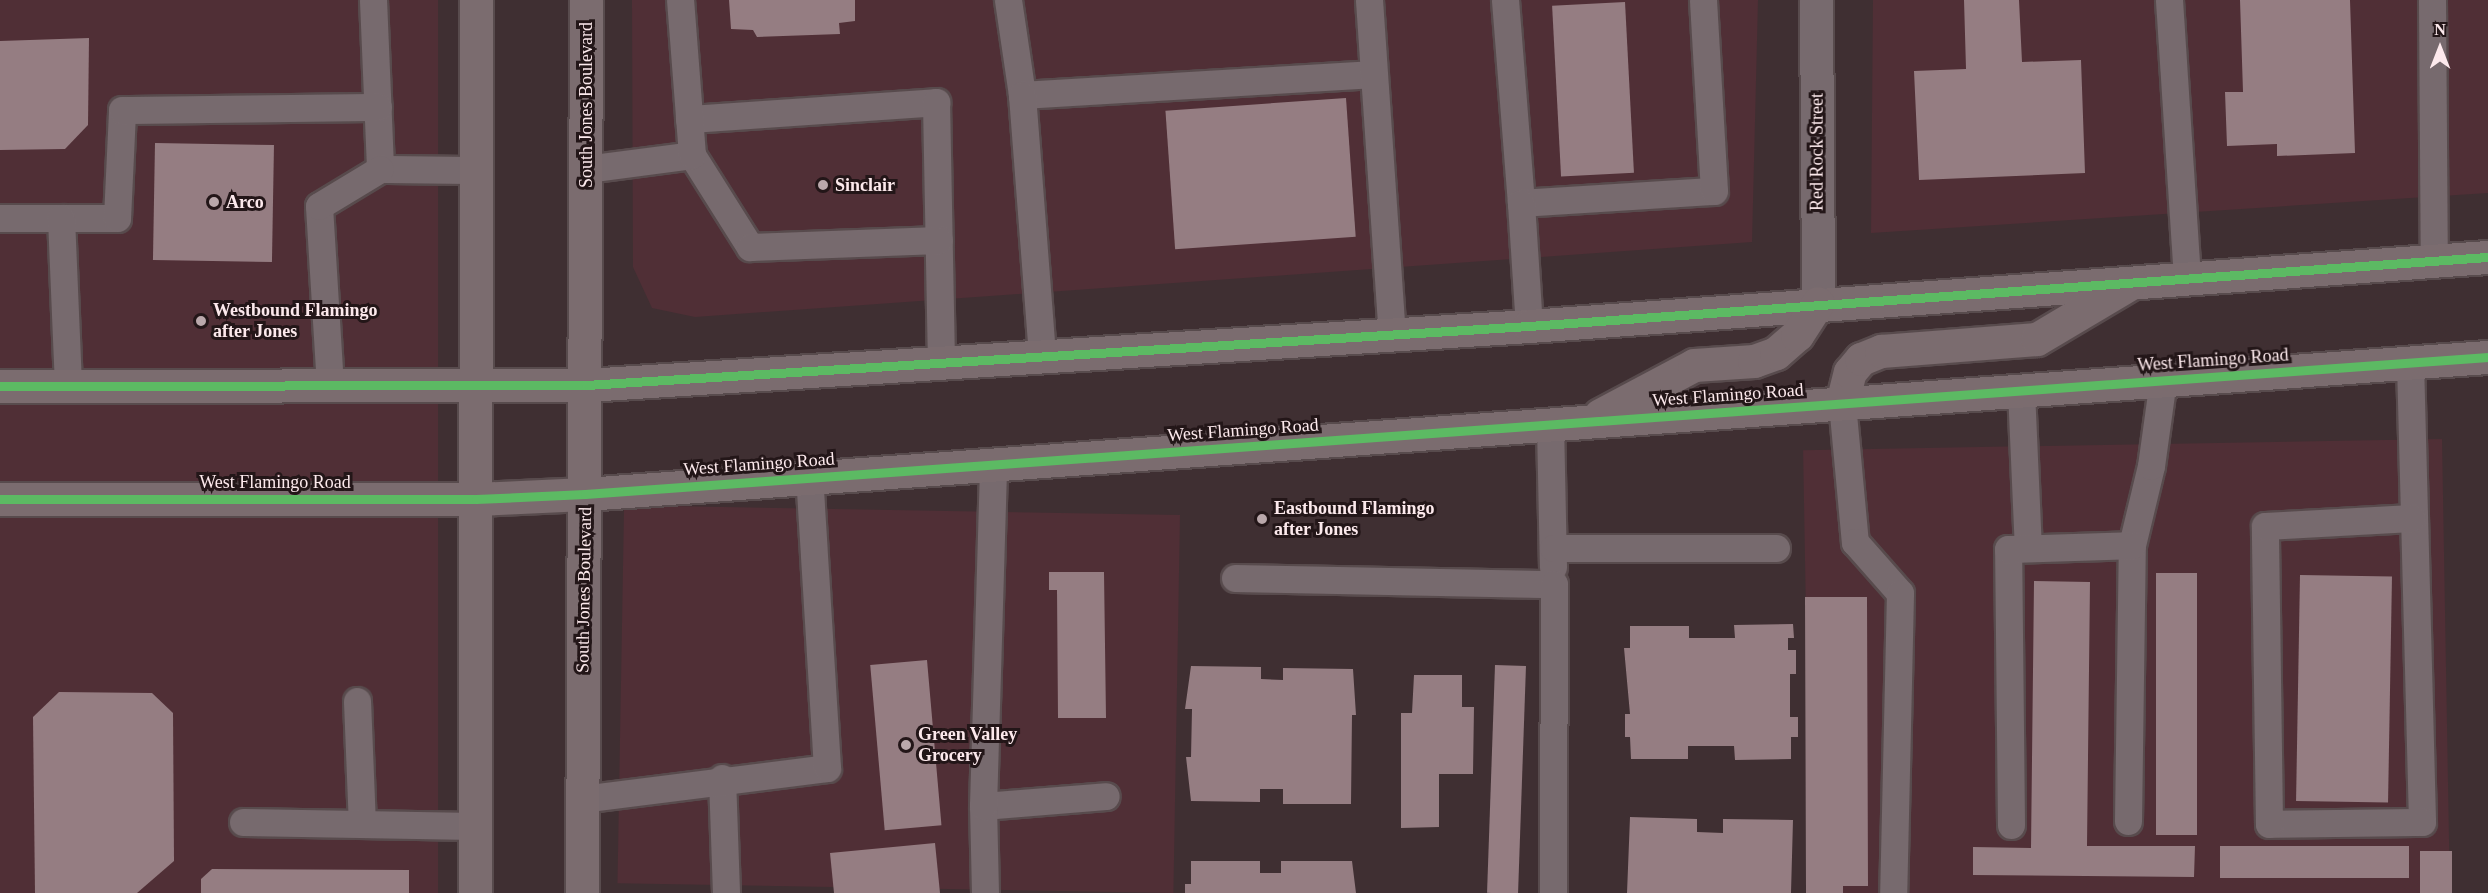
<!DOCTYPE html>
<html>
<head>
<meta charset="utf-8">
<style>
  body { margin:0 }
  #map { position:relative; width:2488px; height:893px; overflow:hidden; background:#3f2f32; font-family:"Times New Roman",serif }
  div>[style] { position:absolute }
  .built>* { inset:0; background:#502f36; transform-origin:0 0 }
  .building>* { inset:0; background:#957d82; transform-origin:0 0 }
  .roads { filter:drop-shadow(2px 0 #584b4d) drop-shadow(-2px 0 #584b4d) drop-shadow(0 2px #584b4d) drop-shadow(0 -2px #584b4d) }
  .lane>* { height:27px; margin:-13.5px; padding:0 13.5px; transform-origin:13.5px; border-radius:13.5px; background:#776a6e }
  .street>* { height:33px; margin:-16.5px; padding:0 16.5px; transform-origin:16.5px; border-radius:16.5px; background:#776a6e }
  .primary>* { height:33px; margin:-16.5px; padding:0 16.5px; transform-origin:16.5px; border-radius:16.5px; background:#7b6c6f }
  .cycleway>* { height:9px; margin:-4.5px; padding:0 4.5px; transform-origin:4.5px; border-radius:4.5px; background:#5cba63 }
  .dots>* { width:16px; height:16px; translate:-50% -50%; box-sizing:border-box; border:3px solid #231618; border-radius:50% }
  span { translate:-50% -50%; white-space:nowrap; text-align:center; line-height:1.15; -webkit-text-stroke:6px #231618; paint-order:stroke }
  .street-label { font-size:18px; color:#fce9ec }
  .poi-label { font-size:18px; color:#fce9ec; font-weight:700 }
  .left { translate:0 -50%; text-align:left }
  .north { position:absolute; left:2410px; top:18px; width:60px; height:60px; -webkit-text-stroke:4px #231618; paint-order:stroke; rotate:0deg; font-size:16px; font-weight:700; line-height:24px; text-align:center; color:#fce9ec }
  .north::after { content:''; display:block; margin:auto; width:21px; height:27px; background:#fce9ec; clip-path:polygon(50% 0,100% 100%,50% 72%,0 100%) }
</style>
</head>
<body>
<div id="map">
  <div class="built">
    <i style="left:0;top:0;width:438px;height:893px"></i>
    <i style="clip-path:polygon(632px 0,1758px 0,1752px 242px,695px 317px,652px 308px,633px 267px)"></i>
    <i style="clip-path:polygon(1873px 0,2488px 0,2488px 193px,1871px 233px)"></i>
    <i style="left:2442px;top:439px;width:454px;height:639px;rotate:89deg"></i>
    <i style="left:1180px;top:515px;width:378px;height:556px;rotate:91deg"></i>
  </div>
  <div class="building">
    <i style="clip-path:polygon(729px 0,855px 0,855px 21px,839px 23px,840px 34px,757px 37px,753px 30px,731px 29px)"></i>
    <i style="clip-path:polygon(1964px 0,2019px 0,2022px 62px,2081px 60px,2085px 173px,1919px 180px,1914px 71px,1966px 69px)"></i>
    <i style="clip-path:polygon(2240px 0,2350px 0,2355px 153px,2277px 156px,2277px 144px,2227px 146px,2225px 92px,2243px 92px)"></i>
    <i style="left:1625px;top:2px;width:171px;height:73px;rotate:87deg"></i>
    <i style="clip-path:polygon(89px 38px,88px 125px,65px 149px,0 150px,0 41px)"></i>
    <i style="left:1346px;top:98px;width:139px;height:181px;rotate:86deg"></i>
    <i style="left:155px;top:143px;width:119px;height:117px;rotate:1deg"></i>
    <i style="clip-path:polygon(1049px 572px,1104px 572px,1106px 718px,1058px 718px,1057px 590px,1049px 590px)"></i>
    <i style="left:2156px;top:573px;width:41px;height:262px"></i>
    <i style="left:2300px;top:575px;width:92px;height:226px;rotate:1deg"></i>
    <i style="clip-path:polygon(2034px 581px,2090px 582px,2087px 846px,2195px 846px,2194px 877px,1973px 875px,1973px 847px,2031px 848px)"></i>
    <i style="clip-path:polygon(1805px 597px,1867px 597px,1868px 886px,1843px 886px,1843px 893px,1806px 893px)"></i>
    <i style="clip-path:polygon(1793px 624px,1794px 638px,1788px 638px,1788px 650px,1796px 650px,1796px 674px,1790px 674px,1790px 717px,1798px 717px,1798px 737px,1791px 737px,1791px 759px,1735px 760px,1734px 746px,1688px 746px,1688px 759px,1631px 759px,1630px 737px,1625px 737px,1625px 714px,1630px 714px,1624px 648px,1630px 648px,1630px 626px,1689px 626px,1689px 638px,1735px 638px,1734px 625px)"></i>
    <i style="left:927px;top:660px;width:166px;height:57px;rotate:85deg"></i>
    <i style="left:1495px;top:665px;width:31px;height:228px;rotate:2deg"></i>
    <i style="clip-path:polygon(1191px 666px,1261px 667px,1261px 679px,1283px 680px,1283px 668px,1353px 669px,1356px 715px,1352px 715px,1351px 804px,1283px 804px,1283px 789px,1260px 789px,1260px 802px,1191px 801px,1186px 757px,1191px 757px,1192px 709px,1185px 709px)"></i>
    <i style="clip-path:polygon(1414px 675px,1462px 675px,1462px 707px,1474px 707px,1473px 774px,1439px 774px,1439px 827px,1401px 828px,1401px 713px,1412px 713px)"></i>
    <i style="clip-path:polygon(59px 692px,152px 693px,173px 713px,174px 861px,137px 893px,35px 893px,33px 717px)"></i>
    <i style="clip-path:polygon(1630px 817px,1697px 819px,1697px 832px,1723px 833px,1723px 819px,1793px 820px,1791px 893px,1627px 893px)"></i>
    <i style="clip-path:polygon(935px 843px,940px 893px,834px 893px,830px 853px)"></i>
    <i style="left:2409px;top:846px;width:32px;height:189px;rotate:90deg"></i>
    <i style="left:2420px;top:851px;width:32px;height:42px"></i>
    <i style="clip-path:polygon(1191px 861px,1260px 861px,1260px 873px,1281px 873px,1281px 861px,1352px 861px,1356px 893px,1185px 893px,1185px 884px,1191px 884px)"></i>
    <i style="clip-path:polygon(212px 869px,409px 870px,409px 893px,201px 893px,201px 879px)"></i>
  </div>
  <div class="roads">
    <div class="lane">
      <i style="left:373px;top:0;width:169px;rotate:87.6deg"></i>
      <i style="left:380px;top:169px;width:96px;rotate:0.6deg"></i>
      <i style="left:1008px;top:0;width:96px;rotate:81.6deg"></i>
      <i style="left:1022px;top:95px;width:352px;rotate:-3.4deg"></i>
      <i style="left:1369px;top:0;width:335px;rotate:86.1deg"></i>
      <i style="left:1505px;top:0;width:204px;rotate:85.5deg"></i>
      <i style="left:1521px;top:203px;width:193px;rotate:-3.6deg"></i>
      <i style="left:1714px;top:191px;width:191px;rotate:-93.3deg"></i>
      <i style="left:2169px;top:0;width:279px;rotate:86.3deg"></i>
      <i style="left:2432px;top:0;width:261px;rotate:89.6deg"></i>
      <i style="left:1022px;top:95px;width:260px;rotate:85.6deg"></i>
      <i style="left:689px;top:119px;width:248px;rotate:-3.9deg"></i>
      <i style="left:936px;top:102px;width:260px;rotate:88.9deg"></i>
      <i style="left:692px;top:155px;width:109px;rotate:57.8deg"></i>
      <i style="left:750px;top:247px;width:189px;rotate:-2.1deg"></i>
      <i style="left:586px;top:169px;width:107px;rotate:-7.5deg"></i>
      <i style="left:692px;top:155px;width:155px;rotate:-94.4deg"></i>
      <i style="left:1521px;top:203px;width:123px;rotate:86.3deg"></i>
      <i style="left:0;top:218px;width:117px"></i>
      <i style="left:117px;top:218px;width:108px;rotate:-87.3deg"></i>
      <i style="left:122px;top:110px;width:256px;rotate:-0.7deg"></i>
      <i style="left:61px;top:218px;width:168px;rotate:87.6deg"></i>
      <i style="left:2410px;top:362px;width:460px;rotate:88.5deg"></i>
      <i style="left:2422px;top:822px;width:153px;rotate:179.3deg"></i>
      <i style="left:2269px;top:824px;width:298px;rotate:-90.8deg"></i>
      <i style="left:2265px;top:526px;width:147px;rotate:-3.1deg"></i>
      <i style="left:330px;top:386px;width:180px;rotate:-93.5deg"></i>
      <i style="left:319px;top:206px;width:71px;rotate:-31.2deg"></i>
      <i style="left:2021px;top:390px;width:158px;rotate:87.5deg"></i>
      <i style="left:1842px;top:403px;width:140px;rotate:84.7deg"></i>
      <i style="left:1855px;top:542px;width:68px;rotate:48.6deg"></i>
      <i style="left:1900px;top:593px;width:300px;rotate:91.3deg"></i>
      <i style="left:1550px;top:424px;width:143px;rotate:88.8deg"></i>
      <i style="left:1553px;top:548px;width:223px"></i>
      <i style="left:1235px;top:578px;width:319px;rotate:1.1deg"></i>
      <i style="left:1554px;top:584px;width:309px;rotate:90.2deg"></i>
      <i style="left:357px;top:701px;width:123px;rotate:87.7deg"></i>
      <i style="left:722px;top:778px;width:115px;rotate:88deg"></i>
      <i style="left:582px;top:799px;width:247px;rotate:-7.2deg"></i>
      <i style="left:827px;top:768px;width:292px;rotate:-93.5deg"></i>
      <i style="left:983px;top:806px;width:123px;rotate:-4.6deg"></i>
      <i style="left:2128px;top:821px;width:276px;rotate:-89.2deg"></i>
      <i style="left:2132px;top:545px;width:81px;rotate:-76.5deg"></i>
      <i style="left:2151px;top:466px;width:87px;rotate:-82.1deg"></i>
      <i style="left:243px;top:822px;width:232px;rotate:1deg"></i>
      <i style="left:2011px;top:825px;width:276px;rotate:-90.6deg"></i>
      <i style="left:2008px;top:549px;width:124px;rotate:-1.8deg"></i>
      <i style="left:985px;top:893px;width:87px;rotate:-91.3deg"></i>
      <i style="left:983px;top:806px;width:342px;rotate:-88.3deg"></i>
    </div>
    <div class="street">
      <i style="left:1816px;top:0;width:303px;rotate:89.6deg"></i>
    </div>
    <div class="primary">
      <i style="left:0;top:386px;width:586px;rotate:-0.1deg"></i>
      <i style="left:586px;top:385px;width:945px;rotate:-3.58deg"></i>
      <i style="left:1529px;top:326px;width:961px;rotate:-4.12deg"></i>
      <i style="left:1842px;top:403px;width:32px;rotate:-76deg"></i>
      <i style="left:1850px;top:372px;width:17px;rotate:-50deg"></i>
      <i style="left:1861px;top:359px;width:22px;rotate:-22deg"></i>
      <i style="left:1881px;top:351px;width:156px;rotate:-4.4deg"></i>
      <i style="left:2037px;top:339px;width:109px;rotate:-30.8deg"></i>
      <i style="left:1600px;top:415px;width:106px;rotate:-28deg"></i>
      <i style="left:1694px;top:365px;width:60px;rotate:-3.8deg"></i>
      <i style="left:1754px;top:361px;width:23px;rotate:-20deg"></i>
      <i style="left:1776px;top:353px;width:28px;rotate:-41deg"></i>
      <i style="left:1797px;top:335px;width:38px;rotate:-57deg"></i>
      <i style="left:0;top:499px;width:476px"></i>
      <i style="left:476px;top:499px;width:109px;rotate:-2.6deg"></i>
      <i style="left:585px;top:494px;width:1908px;rotate:-4.12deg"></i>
      <i style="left:475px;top:893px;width:893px;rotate:-89.94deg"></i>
      <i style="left:582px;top:893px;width:893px;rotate:-89.74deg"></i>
    </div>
  </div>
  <div class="cycleway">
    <i style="left:0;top:386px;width:586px;rotate:-0.1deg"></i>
    <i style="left:586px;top:385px;width:945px;rotate:-3.58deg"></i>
    <i style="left:1529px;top:326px;width:961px;rotate:-4.12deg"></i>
    <i style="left:0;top:499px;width:476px"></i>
    <i style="left:476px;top:499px;width:109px;rotate:-2.6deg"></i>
    <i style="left:585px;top:494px;width:1908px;rotate:-4.12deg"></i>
  </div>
  <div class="dots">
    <i style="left:823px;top:185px;background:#baa8ab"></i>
    <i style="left:214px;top:202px;background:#baa8ab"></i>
    <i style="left:201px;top:321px;background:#baa8ab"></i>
    <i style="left:1262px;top:519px;background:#baa8ab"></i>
    <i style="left:906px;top:745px;background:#baa8ab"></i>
  </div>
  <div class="street-label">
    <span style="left:586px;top:105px;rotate:-90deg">South Jones Boulevard</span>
    <span style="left:1817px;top:152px;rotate:-90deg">Red Rock Street</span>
    <span style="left:2213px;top:360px;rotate:-4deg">West Flamingo Road</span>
    <span style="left:1728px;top:395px;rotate:-4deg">West Flamingo Road</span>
    <span style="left:1243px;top:430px;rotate:-4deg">West Flamingo Road</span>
    <span style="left:759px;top:464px;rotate:-4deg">West Flamingo Road</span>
    <span style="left:275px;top:482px">West Flamingo Road</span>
    <span style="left:584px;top:590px;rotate:-89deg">South Jones Boulevard</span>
  </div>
  <div class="poi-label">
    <span class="left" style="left:835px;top:185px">Sinclair</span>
    <span class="left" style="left:226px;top:202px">Arco</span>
    <span class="left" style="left:213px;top:321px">Westbound Flamingo<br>after Jones</span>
    <span class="left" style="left:1274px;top:519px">Eastbound Flamingo<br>after Jones</span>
    <span class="left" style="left:918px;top:745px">Green Valley<br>Grocery</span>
  </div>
  <div class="north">N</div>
</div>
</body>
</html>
